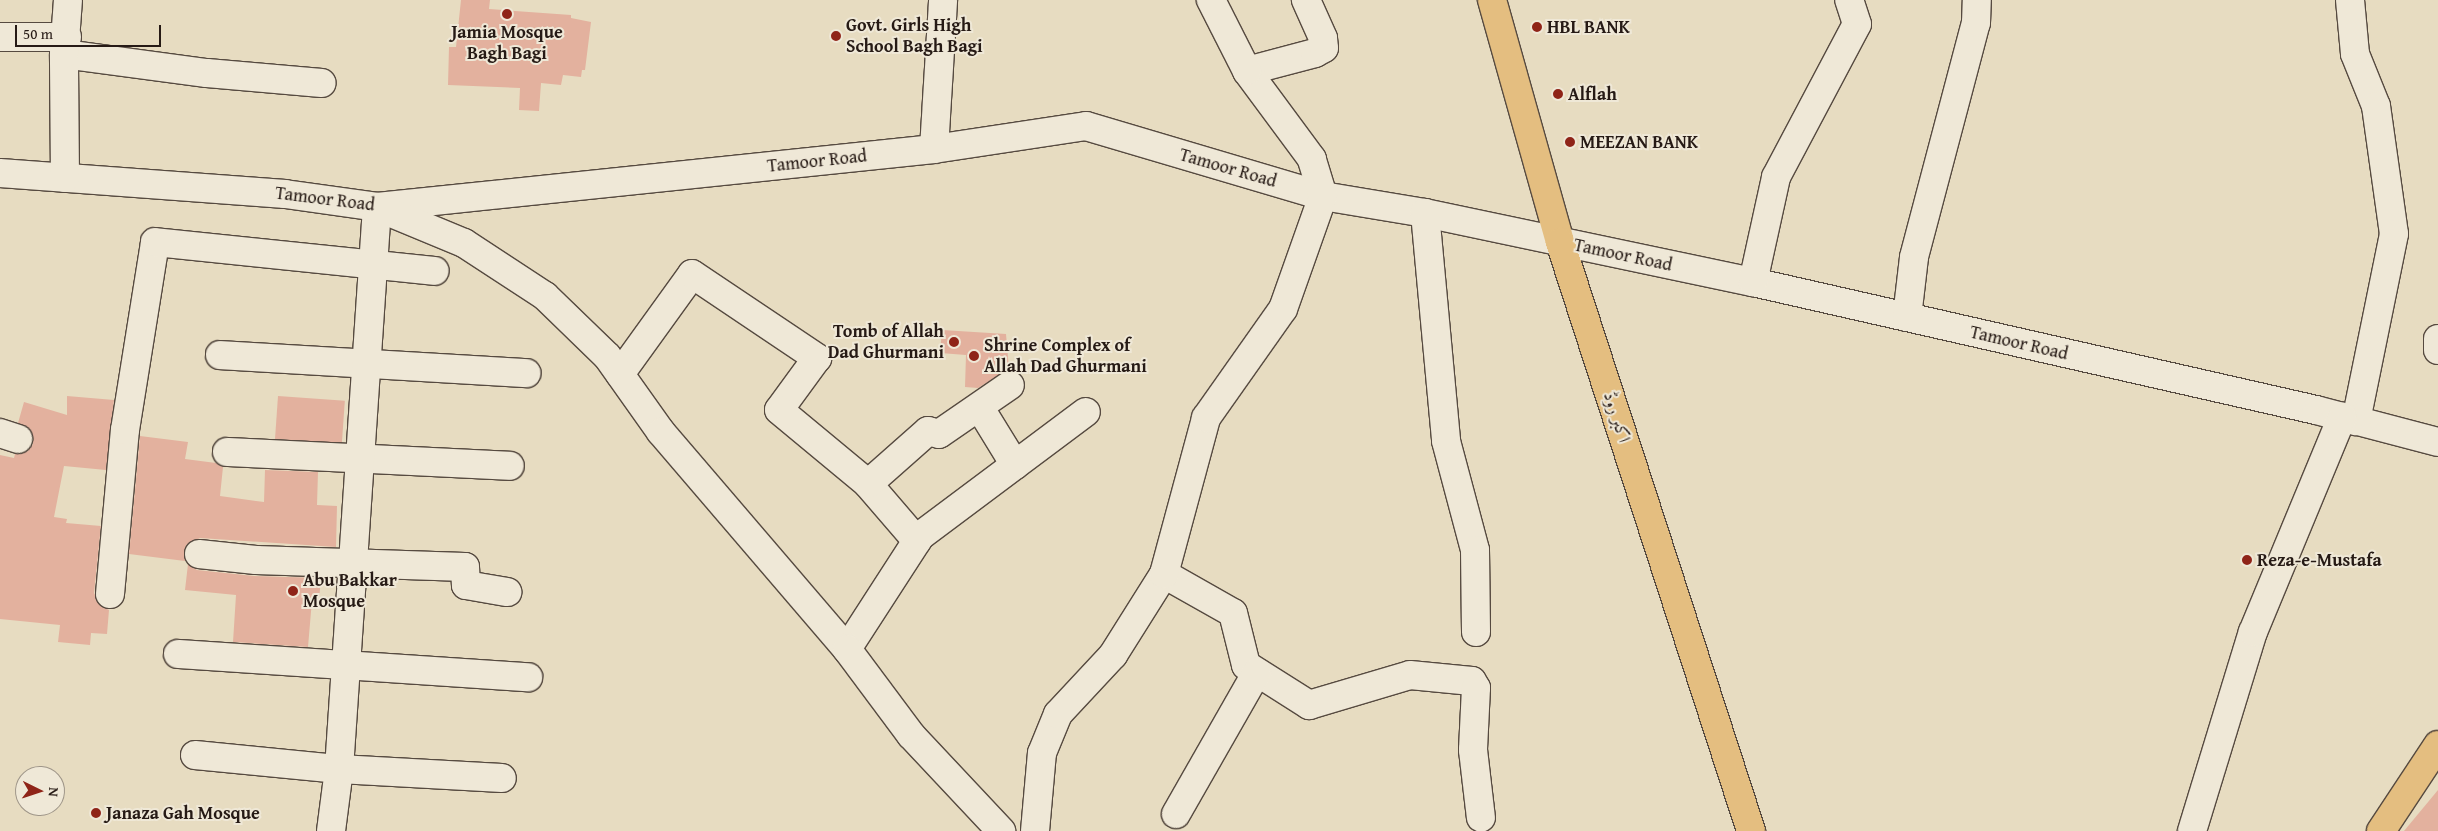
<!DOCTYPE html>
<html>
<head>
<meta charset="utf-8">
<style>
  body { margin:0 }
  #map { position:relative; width:2438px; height:831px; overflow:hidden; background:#e7dcc1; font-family:"Gentium Book Plus",Amiri,serif }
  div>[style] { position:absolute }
  .building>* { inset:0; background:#e3b19e; transform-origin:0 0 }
  .roads { filter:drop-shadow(1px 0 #564a40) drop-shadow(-1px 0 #564a40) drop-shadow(0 1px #564a40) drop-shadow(0 -1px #564a40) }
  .minor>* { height:28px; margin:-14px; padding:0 14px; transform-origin:14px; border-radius:14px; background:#efe8d7 }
  .major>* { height:28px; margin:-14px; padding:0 14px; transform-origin:14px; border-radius:14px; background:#e4be80 }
  .dots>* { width:14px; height:14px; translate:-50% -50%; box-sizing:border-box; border:2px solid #efe8d7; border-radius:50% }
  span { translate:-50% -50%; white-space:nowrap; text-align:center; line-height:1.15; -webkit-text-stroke:4px #efe8d7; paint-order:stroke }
  .poi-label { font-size:18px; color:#261a15; font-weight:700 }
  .left { translate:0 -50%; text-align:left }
  .right { translate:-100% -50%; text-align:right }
  .street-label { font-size:18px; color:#261a15 }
  .north { position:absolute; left:15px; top:766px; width:50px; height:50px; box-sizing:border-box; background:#efe8d7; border:1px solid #9f9689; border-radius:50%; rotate:94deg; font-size:14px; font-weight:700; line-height:20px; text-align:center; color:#261a15 }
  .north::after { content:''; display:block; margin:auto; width:18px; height:22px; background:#8f2418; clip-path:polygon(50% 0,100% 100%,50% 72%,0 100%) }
  .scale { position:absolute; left:15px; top:25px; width:146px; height:22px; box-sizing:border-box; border:2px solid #261a15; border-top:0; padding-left:6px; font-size:15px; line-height:18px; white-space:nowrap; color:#261a15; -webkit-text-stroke:4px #efe8d7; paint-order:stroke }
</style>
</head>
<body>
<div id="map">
  <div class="building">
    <i style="clip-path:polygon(461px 0,490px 0,489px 9px,571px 15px,571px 18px,591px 22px,585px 70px,582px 70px,581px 77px,563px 75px,561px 85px,541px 83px,539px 111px,519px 110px,520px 88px,448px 85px,449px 47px,456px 47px)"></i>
    <i style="clip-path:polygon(942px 330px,1006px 334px,1009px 369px,978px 388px,965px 387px,966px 355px,940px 353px)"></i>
    <i style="clip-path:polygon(67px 396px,114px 400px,106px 470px,64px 466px,54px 517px,67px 519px,66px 523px,101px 526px,94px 593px,101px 606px,109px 610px,107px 634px,91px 633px,90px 645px,58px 642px,60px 625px,0 619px,0 455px,14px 458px,15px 454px,28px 451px,33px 444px,30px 429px,18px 423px,24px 402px,67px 415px)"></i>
    <i style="left:278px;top:396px;width:67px;height:43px;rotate:4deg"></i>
    <i style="clip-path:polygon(140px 436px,188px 442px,185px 459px,216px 463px,223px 467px,220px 496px,264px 502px,265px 470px,318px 472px,317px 505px,337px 506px,336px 547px,200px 538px,186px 545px,185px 561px,129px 554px)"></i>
    <i style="clip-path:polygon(188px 564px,197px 570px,254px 576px,321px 578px,319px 600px,312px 600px,308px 647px,233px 642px,236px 595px,185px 590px)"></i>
    <i style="clip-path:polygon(2438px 790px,2438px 831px,2404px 831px)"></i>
  </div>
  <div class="roads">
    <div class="minor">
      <i style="left:2350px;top:0;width:54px;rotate:84.7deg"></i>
      <i style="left:2355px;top:54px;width:56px;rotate:68deg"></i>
      <i style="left:2376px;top:106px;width:129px;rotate:82deg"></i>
      <i style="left:2394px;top:234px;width:191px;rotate:101.5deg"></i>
      <i style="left:0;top:37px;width:67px"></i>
      <i style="left:64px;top:54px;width:144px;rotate:7.6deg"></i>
      <i style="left:207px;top:73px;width:115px;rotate:5deg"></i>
      <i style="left:1247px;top:71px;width:70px;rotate:-14.8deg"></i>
      <i style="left:1315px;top:53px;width:10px;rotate:-29deg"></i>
      <i style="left:1324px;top:48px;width:10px;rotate:-96deg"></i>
      <i style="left:1323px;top:38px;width:42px;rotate:-114.1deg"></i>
      <i style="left:934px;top:149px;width:149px;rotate:-86.5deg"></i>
      <i style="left:0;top:173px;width:286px;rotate:4.2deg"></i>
      <i style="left:285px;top:194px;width:93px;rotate:8deg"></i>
      <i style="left:377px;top:207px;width:560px;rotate:-5.94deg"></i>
      <i style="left:934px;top:149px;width:154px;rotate:-8.6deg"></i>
      <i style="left:1086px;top:126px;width:247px;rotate:16.5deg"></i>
      <i style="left:1323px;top:196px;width:103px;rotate:9.5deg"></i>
      <i style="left:1425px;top:213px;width:335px;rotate:11.9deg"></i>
      <i style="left:1753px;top:282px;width:577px;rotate:12.81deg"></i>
      <i style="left:2316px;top:410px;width:126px;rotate:14.7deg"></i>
      <i style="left:65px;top:178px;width:124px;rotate:-90.5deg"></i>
      <i style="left:64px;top:54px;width:54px;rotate:-85.8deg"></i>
      <i style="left:1425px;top:213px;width:229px;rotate:84.7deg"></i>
      <i style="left:1446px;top:441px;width:113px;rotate:75.1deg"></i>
      <i style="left:1475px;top:550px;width:82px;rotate:89.3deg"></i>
      <i style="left:1753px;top:282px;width:107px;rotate:-77.6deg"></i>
      <i style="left:1776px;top:177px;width:173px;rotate:-62.1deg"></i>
      <i style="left:1857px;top:24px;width:25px;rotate:-108deg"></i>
      <i style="left:1907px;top:317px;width:60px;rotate:-83.3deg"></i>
      <i style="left:1914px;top:257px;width:242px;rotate:-75.2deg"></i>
      <i style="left:1976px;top:23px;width:23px;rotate:-88deg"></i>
      <i style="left:2438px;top:339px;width:11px;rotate:90deg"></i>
      <i style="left:220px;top:355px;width:307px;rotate:3.4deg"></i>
      <i style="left:620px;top:374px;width:123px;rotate:-54.2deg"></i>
      <i style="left:692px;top:274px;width:151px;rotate:33.9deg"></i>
      <i style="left:817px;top:358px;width:64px;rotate:126.2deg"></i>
      <i style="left:779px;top:410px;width:116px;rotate:39.7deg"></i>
      <i style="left:868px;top:484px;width:75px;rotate:49.3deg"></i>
      <i style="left:980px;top:408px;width:67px;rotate:58.4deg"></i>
      <i style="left:0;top:433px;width:19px;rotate:18deg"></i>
      <i style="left:227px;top:452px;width:283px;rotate:2.8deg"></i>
      <i style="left:868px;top:484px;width:80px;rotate:-41.5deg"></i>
      <i style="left:928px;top:431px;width:11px;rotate:15deg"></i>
      <i style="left:939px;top:434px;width:86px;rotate:-34.6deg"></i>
      <i style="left:199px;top:554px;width:57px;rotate:6deg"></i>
      <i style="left:256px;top:560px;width:209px;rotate:1.9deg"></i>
      <i style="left:465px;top:567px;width:18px;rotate:87deg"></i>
      <i style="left:466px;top:585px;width:42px;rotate:9.7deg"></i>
      <i style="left:1164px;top:574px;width:79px;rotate:29.5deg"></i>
      <i style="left:1233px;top:613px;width:54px;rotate:76deg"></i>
      <i style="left:1246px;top:665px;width:75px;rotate:32.4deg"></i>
      <i style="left:1309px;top:705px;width:105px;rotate:-16.5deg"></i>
      <i style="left:1410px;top:675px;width:62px;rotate:5.5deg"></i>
      <i style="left:1472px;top:681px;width:8px;rotate:60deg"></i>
      <i style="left:1476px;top:688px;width:62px;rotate:92.8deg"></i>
      <i style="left:1473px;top:750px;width:68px;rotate:83.3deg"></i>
      <i style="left:110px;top:594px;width:165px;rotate:-84.8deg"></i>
      <i style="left:125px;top:430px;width:190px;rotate:-80.9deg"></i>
      <i style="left:155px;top:242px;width:281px;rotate:5.9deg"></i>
      <i style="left:847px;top:649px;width:135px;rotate:-57.1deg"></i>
      <i style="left:920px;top:536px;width:207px;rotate:-36.8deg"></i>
      <i style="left:178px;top:654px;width:351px;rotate:3.8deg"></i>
      <i style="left:195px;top:755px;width:145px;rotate:5.6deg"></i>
      <i style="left:339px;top:769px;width:163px;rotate:3.2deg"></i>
      <i style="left:1176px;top:814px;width:163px;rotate:-60.3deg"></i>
      <i style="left:331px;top:831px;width:63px;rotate:-82.6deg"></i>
      <i style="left:339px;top:769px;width:563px;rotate:-86.13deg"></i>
      <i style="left:377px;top:207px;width:94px;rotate:22.5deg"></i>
      <i style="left:464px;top:243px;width:97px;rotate:33.2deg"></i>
      <i style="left:545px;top:296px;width:86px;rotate:44.1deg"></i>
      <i style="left:607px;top:356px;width:93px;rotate:54.6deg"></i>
      <i style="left:661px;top:432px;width:286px;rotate:49.4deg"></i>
      <i style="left:847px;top:649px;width:107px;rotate:53.3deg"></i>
      <i style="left:911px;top:735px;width:132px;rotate:46.8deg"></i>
      <i style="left:1035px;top:831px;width:78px;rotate:-84.9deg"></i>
      <i style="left:1042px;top:753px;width:42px;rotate:-67.7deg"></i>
      <i style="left:1058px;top:714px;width:81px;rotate:-47deg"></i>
      <i style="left:1113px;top:655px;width:96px;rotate:-57.8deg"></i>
      <i style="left:1164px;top:574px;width:162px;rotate:-74.9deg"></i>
      <i style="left:1206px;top:418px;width:133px;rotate:-54.8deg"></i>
      <i style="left:1283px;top:309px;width:120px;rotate:-70.5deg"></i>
      <i style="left:1323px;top:196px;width:39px;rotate:-107deg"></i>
      <i style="left:1312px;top:159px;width:109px;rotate:-126.5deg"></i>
      <i style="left:1247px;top:71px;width:80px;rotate:-116.9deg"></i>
      <i style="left:2192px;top:831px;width:208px;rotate:-73deg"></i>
      <i style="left:2253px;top:632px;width:233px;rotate:-67.5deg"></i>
    </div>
    <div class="major">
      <i style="left:1492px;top:0;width:251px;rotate:74.3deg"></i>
      <i style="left:1560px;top:242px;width:619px;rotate:72.03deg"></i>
      <i style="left:2381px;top:831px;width:103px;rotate:-56.5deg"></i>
    </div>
  </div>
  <div class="dots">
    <i style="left:507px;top:14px;background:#8f2418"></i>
    <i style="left:1537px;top:27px;background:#8f2418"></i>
    <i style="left:836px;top:36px;background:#8f2418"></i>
    <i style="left:1558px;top:94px;background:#8f2418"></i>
    <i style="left:1570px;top:142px;background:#8f2418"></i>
    <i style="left:954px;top:342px;background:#8f2418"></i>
    <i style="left:974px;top:356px;background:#8f2418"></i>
    <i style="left:2247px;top:560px;background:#8f2418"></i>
    <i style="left:293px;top:591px;background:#8f2418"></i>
    <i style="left:96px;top:813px;background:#8f2418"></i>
  </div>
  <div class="poi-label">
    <span class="left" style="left:846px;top:36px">Govt. Girls High<br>School Bagh Bagi</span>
    <span class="left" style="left:1547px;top:27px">HBL BANK</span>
    <span style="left:507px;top:43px">Jamia Mosque<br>Bagh Bagi</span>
    <span class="left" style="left:1568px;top:94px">Alflah</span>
    <span class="left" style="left:1580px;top:142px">MEEZAN BANK</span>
    <span class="right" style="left:944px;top:342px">Tomb of Allah<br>Dad Ghurmani</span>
    <span class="left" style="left:984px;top:356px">Shrine Complex of<br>Allah Dad Ghurmani</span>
    <span class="left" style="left:2257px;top:560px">Reza-e-Mustafa</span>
    <span class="left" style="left:303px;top:591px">Abu Bakkar<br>Mosque</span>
    <span class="left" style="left:106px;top:813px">Janaza Gah Mosque</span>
  </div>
  <div class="street-label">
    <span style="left:817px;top:161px;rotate:-6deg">Tamoor Road</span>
    <span style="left:1228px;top:168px;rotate:16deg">Tamoor Road</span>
    <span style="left:325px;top:199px;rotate:7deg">Tamoor Road</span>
    <span style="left:1623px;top:255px;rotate:12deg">Tamoor Road</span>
    <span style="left:2019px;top:343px;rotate:13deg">Tamoor Road</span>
    <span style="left:1617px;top:417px;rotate:72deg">اکبر روڈ</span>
  </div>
  <div class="north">N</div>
  <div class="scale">50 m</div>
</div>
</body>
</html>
